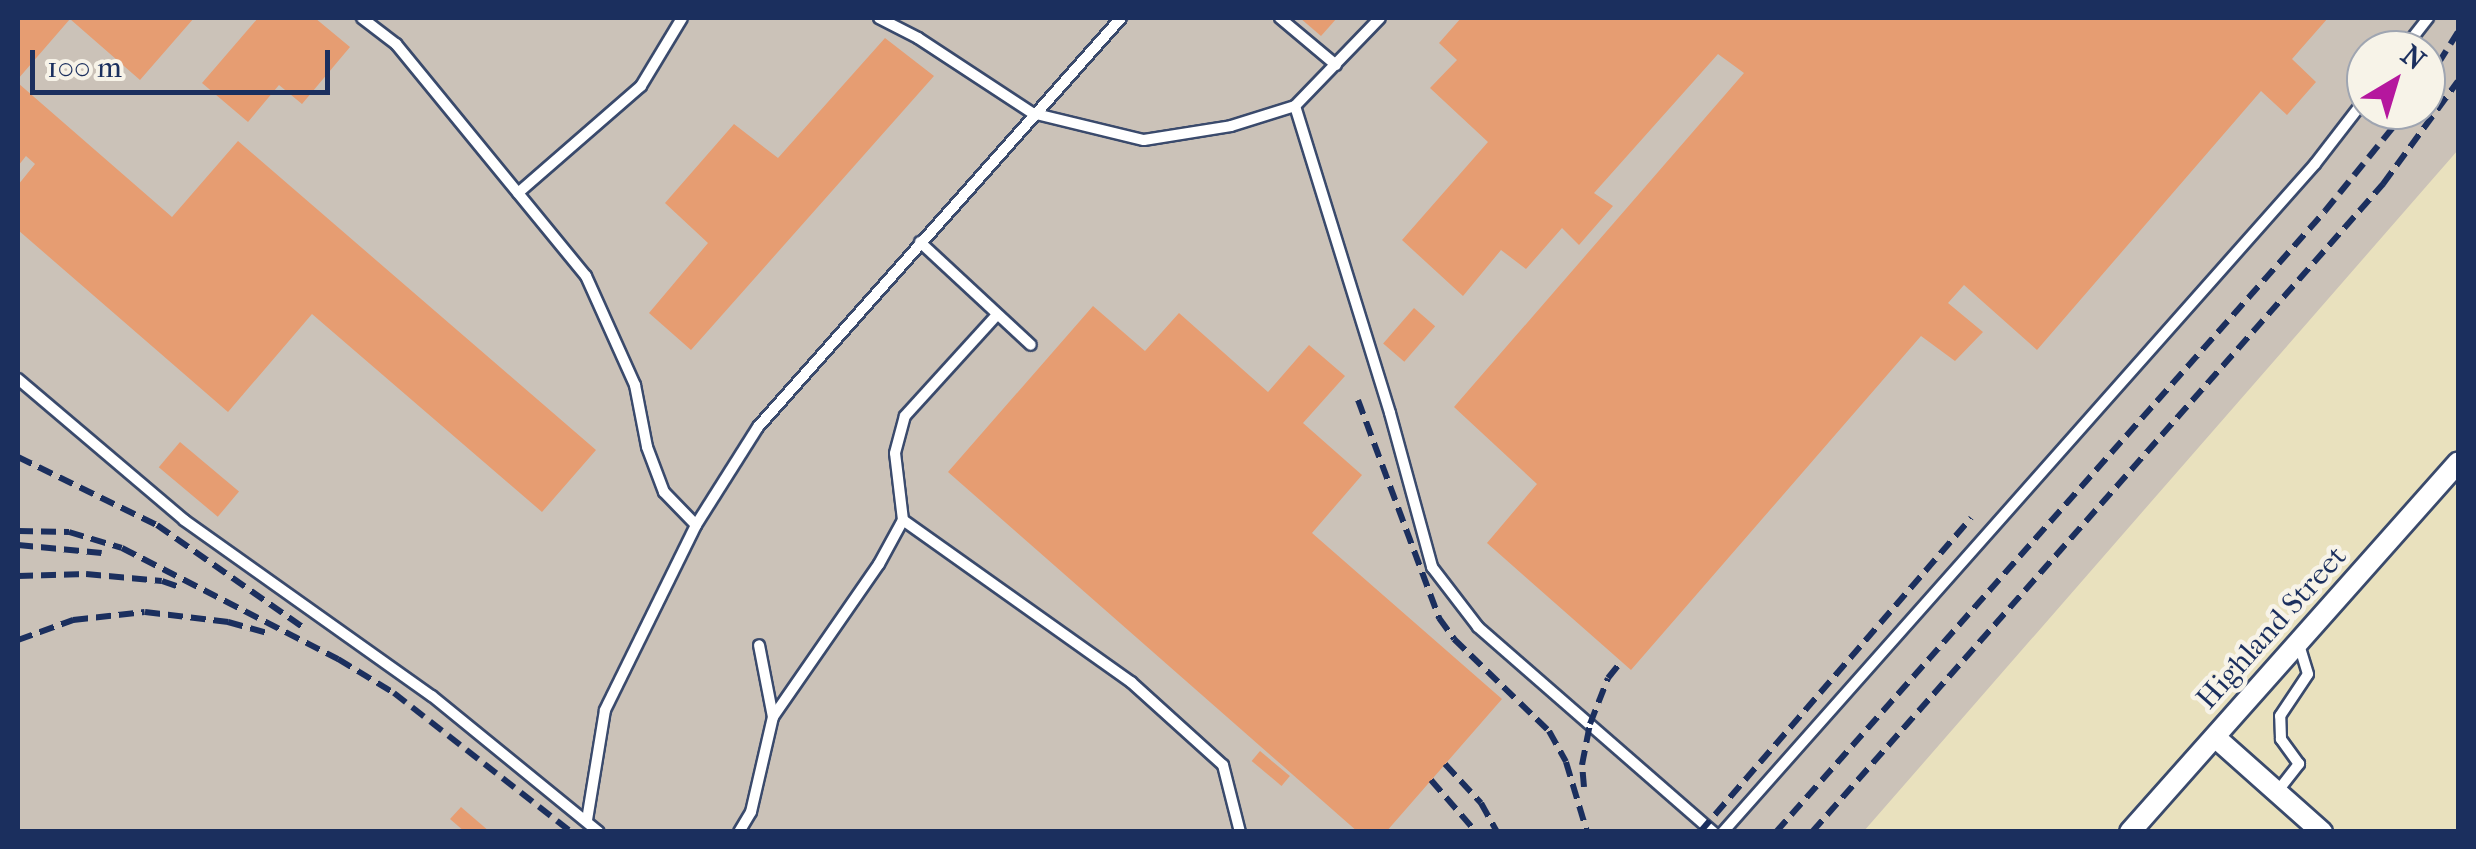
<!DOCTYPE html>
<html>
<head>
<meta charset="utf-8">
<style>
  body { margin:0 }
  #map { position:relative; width:2476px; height:849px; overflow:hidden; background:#e9e1be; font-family:"IM FELL French Canon",serif }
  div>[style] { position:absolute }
  .industrial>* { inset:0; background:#cbc2b8 }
  .building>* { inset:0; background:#e69d72; transform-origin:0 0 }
  .roads { filter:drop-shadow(2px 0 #3a4a6c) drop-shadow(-2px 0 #3a4a6c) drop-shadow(0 2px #3a4a6c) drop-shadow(0 -2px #3a4a6c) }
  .service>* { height:10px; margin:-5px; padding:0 5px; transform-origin:5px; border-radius:5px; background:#fff }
  .minor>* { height:20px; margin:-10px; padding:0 10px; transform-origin:10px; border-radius:10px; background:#fff }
  .rail>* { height:6px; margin-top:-3px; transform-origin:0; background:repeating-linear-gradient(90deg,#1b2f5e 0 15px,transparent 0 23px) }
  span { translate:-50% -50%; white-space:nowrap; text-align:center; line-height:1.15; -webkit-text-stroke:9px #f7f3e8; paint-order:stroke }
  .street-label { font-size:30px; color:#1b2f5e }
  .frame { position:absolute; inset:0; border:20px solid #1b2f5e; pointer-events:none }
  .north { position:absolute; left:2346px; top:30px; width:100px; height:100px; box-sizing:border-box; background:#f7f3e8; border:2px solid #9fa5b1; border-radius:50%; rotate:38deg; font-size:28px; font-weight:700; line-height:40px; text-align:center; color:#1b2f5e }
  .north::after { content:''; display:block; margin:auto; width:35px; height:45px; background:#b5179e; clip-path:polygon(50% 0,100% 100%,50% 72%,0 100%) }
  .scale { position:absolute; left:30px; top:50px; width:300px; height:45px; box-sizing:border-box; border:5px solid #1b2f5e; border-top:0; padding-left:12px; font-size:30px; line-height:35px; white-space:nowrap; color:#1b2f5e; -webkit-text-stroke:8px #f7f3e8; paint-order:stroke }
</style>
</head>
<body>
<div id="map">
  <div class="industrial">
    <i style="clip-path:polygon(evenodd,18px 18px,2458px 18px,2458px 150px,1864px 831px,18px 831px,18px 18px,2366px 50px,2426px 50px,2426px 110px,2366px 110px,2366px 50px)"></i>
  </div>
  <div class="building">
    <i style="clip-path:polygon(18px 18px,194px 18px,140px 80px,70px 19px,18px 79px)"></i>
    <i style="clip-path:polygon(258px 18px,315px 18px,350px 47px,302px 104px,279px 85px,248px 122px,202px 83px)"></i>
    <i style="clip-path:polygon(1300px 18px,1337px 18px,1321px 36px)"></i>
    <i style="clip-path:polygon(1461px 18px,2328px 18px,2292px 59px,2316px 82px,2287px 115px,2261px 91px,2037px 350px,1964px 285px,1948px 303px,1983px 332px,1955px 361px,1921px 336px,1631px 670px,1487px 543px,1537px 484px,1454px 407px,1744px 73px,1718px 54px,1594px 193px,1613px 206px,1579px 245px,1562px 228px,1526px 269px,1501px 250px,1463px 296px,1402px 240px,1488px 142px,1430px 88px,1457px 60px,1439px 43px)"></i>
    <i style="clip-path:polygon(885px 38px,934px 76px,691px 350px,649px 313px,708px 243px,665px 203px,734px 124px,778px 158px)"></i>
    <i style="clip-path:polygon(18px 83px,172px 217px,238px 141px,596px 450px,542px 512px,312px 314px,228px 412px,18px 230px,18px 185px,35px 164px,26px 156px,18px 166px)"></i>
    <i style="clip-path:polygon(1093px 306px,1145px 351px,1179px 313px,1268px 392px,1309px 345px,1345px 376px,1303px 423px,1362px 475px,1312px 533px,1502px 699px,1386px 832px,1358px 832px,948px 472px)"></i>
    <i style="left:1414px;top:308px;width:28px;height:47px;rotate:41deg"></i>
    <i style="left:180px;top:442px;width:77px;height:33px;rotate:40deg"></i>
    <i style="left:1260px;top:751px;width:39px;height:13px;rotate:40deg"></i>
    <i style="clip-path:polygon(461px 807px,490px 832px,465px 832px,450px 819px)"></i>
  </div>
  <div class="roads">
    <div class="service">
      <i style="left:362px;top:18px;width:43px;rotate:37.4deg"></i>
      <i style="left:396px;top:44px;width:300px;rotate:50.7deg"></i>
      <i style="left:586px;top:276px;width:120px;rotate:65.8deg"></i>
      <i style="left:635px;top:385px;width:63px;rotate:79deg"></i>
      <i style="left:647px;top:447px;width:48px;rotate:69.3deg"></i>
      <i style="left:664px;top:492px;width:46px;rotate:45.9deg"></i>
      <i style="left:879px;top:18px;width:44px;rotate:27.1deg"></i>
      <i style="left:918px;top:38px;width:136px;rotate:33.3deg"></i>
      <i style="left:1032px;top:113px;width:115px;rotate:13.6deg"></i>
      <i style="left:1144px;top:140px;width:88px;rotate:-9.1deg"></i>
      <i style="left:1231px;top:126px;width:67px;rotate:-17.4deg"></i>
      <i style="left:1295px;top:106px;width:122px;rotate:-46deg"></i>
      <i style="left:1280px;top:18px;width:73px;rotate:40deg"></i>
      <i style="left:2403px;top:50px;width:41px;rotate:-52deg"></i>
      <i style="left:1295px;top:106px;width:321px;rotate:72.8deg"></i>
      <i style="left:1390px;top:413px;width:160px;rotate:74.7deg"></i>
      <i style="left:1432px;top:567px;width:76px;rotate:52.5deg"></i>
      <i style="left:1478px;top:627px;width:312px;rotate:41.1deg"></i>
      <i style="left:518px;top:193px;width:163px;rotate:-41deg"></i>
      <i style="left:641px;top:86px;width:79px;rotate:-58.9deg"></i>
      <i style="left:920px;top:242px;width:151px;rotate:42.9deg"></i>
      <i style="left:18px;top:379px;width:218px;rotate:40.3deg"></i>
      <i style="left:184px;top:520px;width:304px;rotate:35.4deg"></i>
      <i style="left:432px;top:696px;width:215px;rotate:39.2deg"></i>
      <i style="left:903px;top:520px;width:280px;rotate:35.4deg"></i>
      <i style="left:1131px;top:682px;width:124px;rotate:42.1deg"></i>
      <i style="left:1223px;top:765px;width:69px;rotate:75.8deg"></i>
      <i style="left:773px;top:717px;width:186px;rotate:-55.3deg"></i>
      <i style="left:879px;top:564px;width:50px;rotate:-61.4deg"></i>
      <i style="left:903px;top:520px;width:67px;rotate:-96.8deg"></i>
      <i style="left:895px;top:453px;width:38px;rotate:-75deg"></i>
      <i style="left:905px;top:416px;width:135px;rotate:-47.7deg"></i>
      <i style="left:2277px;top:792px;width:36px;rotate:-52deg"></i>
      <i style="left:2299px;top:764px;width:31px;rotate:-126deg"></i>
      <i style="left:2281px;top:739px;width:23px;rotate:-92deg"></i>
      <i style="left:2280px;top:716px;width:50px;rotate:-56.3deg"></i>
      <i style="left:2308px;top:674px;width:31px;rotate:-107deg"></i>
      <i style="left:587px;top:820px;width:111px;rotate:-80.7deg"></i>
      <i style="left:605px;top:710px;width:206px;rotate:-63.8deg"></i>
      <i style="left:696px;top:525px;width:116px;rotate:-57.7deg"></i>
      <i style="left:758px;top:427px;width:547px;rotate:-48.41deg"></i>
      <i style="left:739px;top:832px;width:23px;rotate:-59deg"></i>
      <i style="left:751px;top:812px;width:98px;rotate:-77deg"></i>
      <i style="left:773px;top:717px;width:73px;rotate:-101deg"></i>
      <i style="left:1723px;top:832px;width:893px;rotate:-48.45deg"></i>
      <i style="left:2315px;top:164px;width:83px;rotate:-52.3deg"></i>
    </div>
    <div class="minor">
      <i style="left:2215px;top:737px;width:143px;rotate:41.6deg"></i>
      <i style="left:2130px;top:832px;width:494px;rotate:-48.4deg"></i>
    </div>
  </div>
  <div class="rail">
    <i style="left:2426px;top:83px;width:60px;rotate:-57.9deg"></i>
    <i style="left:1358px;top:400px;width:233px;rotate:69.6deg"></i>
    <i style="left:1439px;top:618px;width:26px;rotate:54deg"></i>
    <i style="left:1454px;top:639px;width:132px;rotate:44.1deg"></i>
    <i style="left:1549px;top:731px;width:35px;rotate:61deg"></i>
    <i style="left:1566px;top:762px;width:73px;rotate:73.3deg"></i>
    <i style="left:18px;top:457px;width:155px;rotate:26.1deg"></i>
    <i style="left:157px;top:525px;width:179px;rotate:35deg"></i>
    <i style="left:18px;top:531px;width:51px;rotate:1.1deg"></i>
    <i style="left:69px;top:532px;width:55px;rotate:16.8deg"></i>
    <i style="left:122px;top:548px;width:243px;rotate:27.2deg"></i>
    <i style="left:338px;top:659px;width:66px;rotate:31.3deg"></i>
    <i style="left:394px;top:693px;width:225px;rotate:38.1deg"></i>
    <i style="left:18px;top:545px;width:84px;rotate:5.4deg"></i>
    <i style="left:18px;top:576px;width:68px;rotate:-1.7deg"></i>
    <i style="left:86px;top:574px;width:76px;rotate:5.3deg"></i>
    <i style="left:162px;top:581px;width:21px;rotate:19deg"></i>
    <i style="left:18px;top:640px;width:59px;rotate:-20deg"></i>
    <i style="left:73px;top:620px;width:72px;rotate:-6.3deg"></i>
    <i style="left:145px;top:612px;width:84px;rotate:6.9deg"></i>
    <i style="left:228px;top:622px;width:45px;rotate:15.6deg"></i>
    <i style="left:1445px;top:764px;width:53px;rotate:47.3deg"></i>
    <i style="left:1481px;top:803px;width:33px;rotate:61deg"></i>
    <i style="left:1431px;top:780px;width:69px;rotate:49.1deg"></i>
    <i style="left:1584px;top:787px;width:22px;rotate:-95deg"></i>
    <i style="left:1582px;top:765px;width:42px;rotate:-79deg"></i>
    <i style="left:1590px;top:724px;width:49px;rotate:-68.6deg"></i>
    <i style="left:1608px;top:678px;width:21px;rotate:-51deg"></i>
    <i style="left:1700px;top:832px;width:415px;rotate:-49.2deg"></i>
    <i style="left:1776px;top:832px;width:829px;rotate:-48.52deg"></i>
    <i style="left:2325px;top:211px;width:130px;rotate:-50.9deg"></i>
    <i style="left:1812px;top:832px;width:864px;rotate:-48.61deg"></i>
    <i style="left:2383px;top:184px;width:127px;rotate:-53.9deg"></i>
  </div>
  <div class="street-label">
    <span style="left:2272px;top:628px;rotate:-48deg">Highland Street</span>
  </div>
  <div class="frame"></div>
  <div class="north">N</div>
  <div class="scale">100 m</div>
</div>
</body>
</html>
